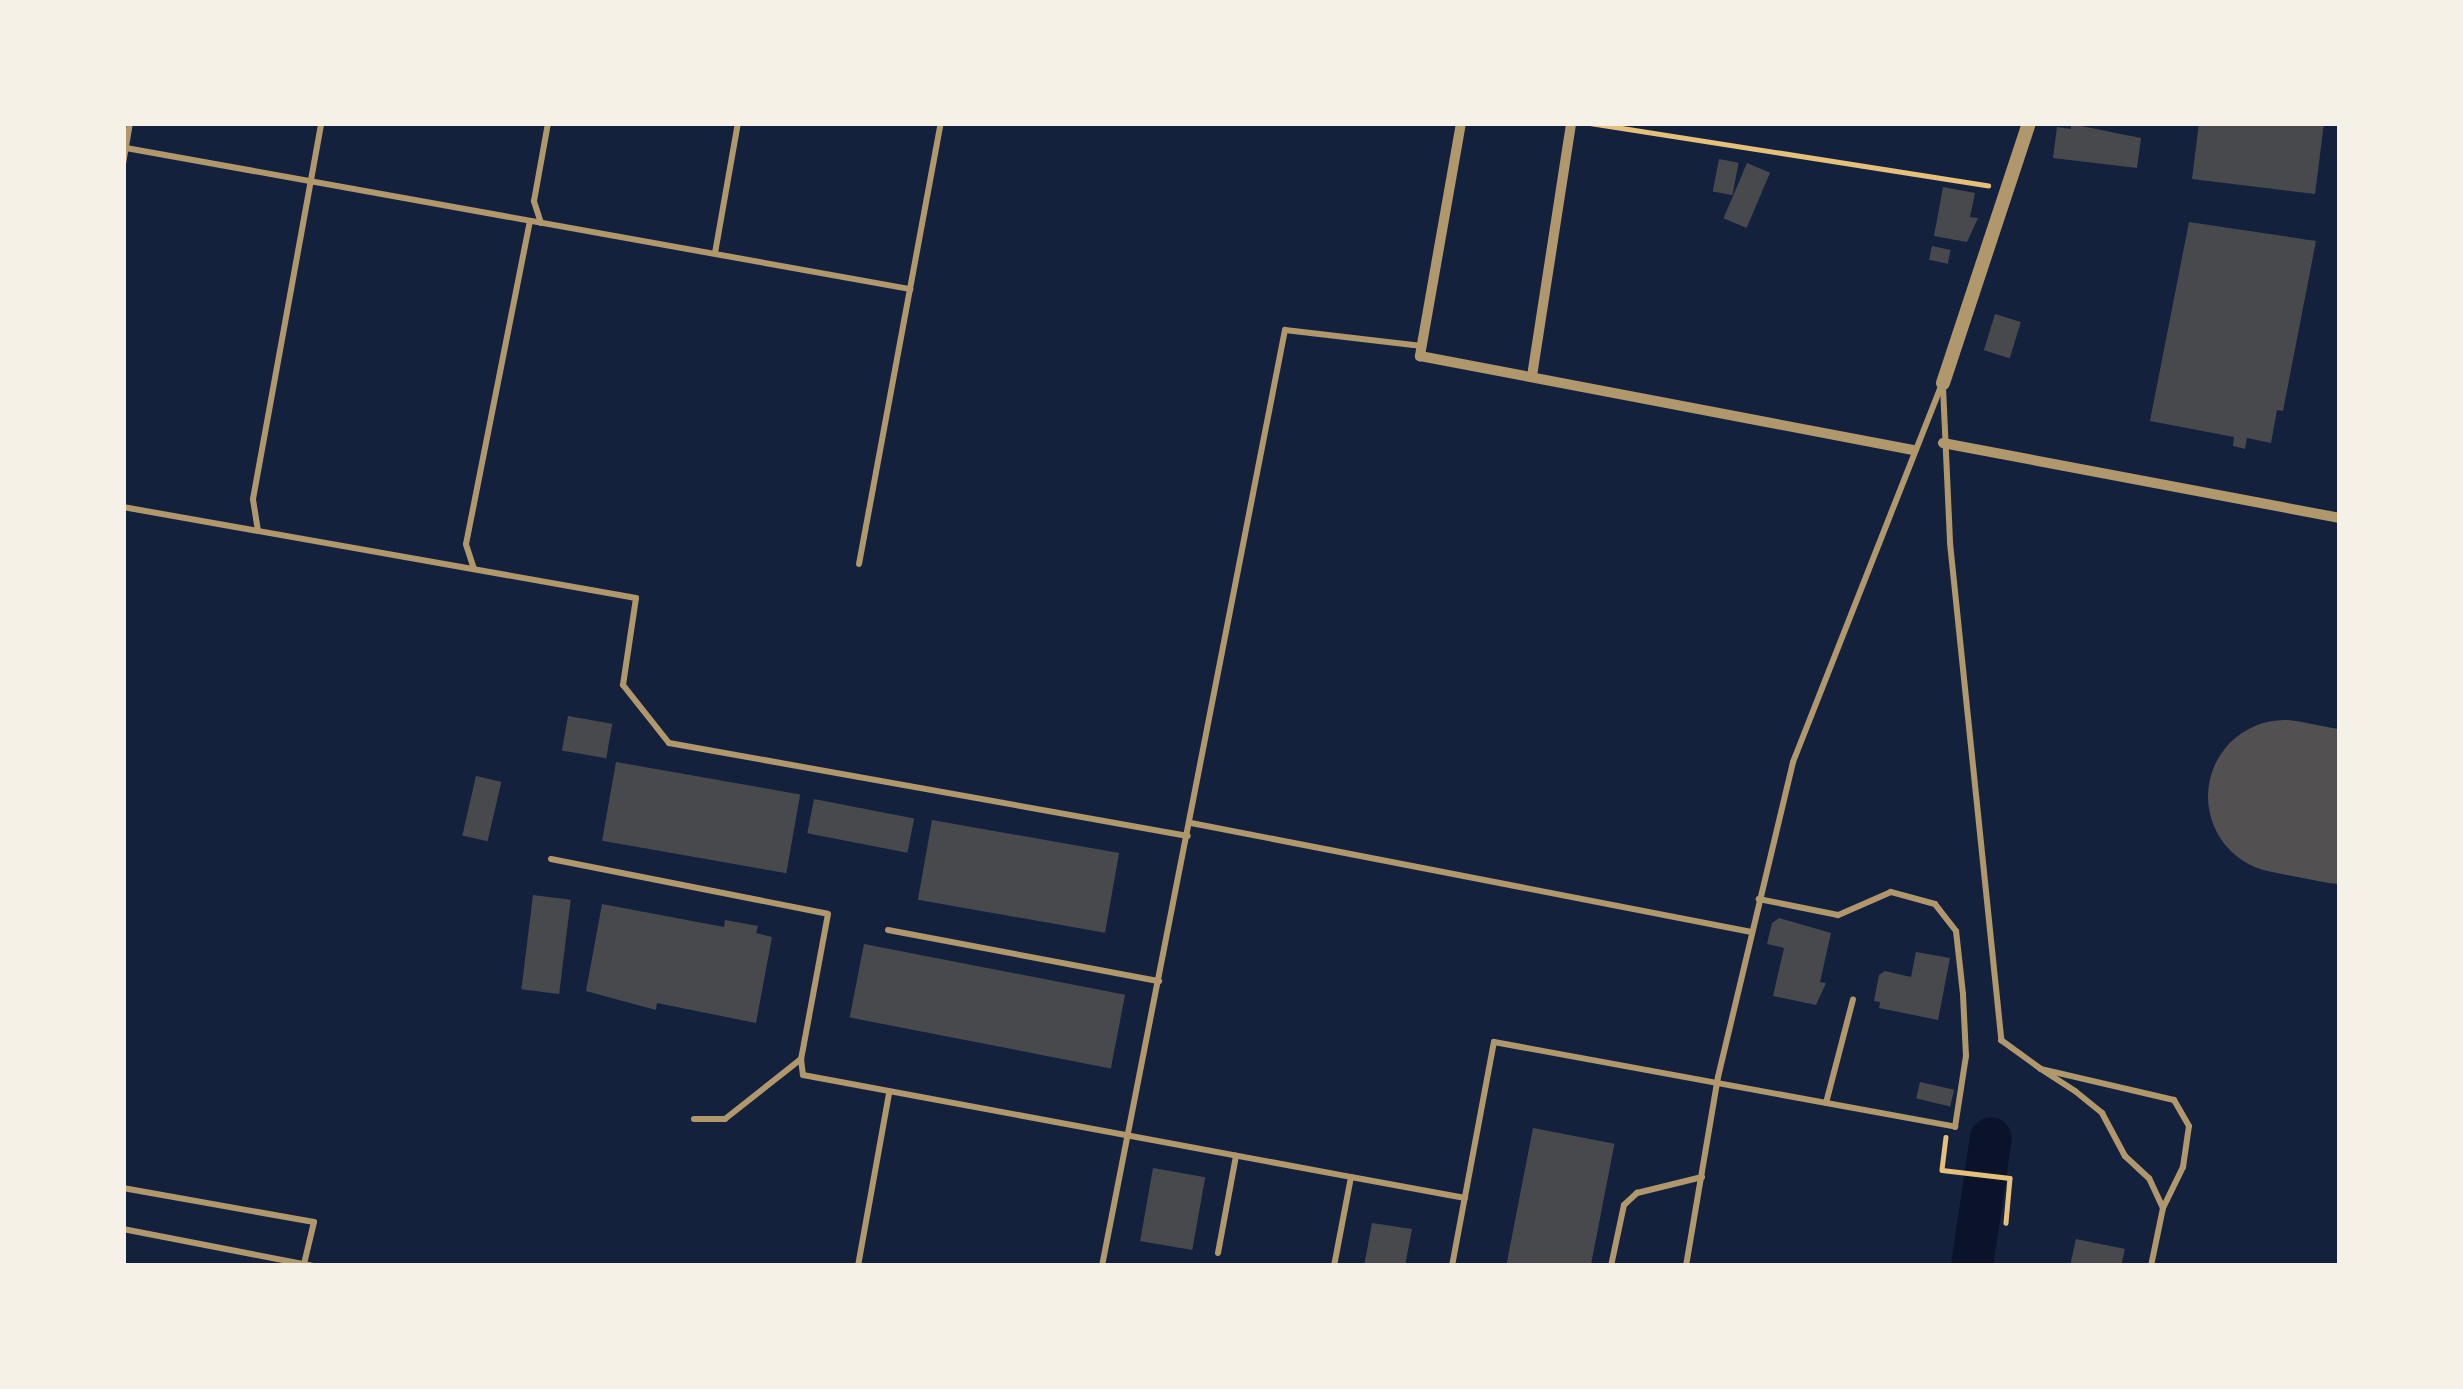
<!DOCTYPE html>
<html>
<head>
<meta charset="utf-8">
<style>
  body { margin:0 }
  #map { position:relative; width:2463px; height:1389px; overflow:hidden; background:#14213d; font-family:Helvetica,sans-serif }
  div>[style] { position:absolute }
  .river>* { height:42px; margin:-21px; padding:0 21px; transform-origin:21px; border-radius:21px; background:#0b132b }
  .runway>* { height:153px; margin:-76.5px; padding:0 76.5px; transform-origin:76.5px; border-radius:76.5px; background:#525050 }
  .building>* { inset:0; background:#48494c; transform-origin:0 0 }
  .path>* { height:4.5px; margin:-2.25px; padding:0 2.25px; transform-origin:2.25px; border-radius:2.25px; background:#e5c07b }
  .service>* { height:6px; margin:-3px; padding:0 3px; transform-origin:3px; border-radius:3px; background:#b1986c }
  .minor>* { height:10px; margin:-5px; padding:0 5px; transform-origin:5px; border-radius:5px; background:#b1986c }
  .tertiary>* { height:14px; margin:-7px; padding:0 7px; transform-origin:7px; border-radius:7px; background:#b1986c }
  span { translate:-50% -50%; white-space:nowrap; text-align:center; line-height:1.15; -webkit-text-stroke:9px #f6f1e7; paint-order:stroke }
  .frame { position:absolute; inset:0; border:126px solid #f6f1e7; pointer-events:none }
</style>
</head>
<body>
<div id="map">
  <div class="river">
    <i style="left:1972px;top:1266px;width:129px;rotate:-81.6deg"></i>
  </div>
  <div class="runway">
    <i style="left:2284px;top:796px;width:57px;rotate:11.1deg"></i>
  </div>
  <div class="building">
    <i style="clip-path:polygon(2199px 123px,2324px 123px,2315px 194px,2192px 179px)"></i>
    <i style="clip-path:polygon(2071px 124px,2141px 138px,2137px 168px,2053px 158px,2057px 127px,2071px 129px)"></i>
    <i style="left:1719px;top:159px;width:20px;height:33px;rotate:11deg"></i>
    <i style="left:1747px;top:163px;width:25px;height:60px;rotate:23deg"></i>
    <i style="clip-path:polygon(1943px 187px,1975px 193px,1970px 217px,1978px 218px,1967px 242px,1934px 236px)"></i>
    <i style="clip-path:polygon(2189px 222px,2316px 241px,2283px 411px,2277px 410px,2271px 443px,2247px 438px,2245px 449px,2233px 446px,2234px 437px,2150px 421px)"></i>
    <i style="left:1932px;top:246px;width:19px;height:14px;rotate:12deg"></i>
    <i style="left:1995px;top:314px;width:27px;height:38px;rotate:17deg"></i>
    <i style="left:568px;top:716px;width:45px;height:35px;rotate:10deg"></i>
    <i style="left:616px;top:762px;width:187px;height:80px;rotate:10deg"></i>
    <i style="left:476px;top:776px;width:26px;height:61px;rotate:13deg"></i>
    <i style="left:814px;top:799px;width:102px;height:35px;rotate:11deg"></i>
    <i style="left:932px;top:820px;width:190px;height:81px;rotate:10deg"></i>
    <i style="left:533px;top:895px;width:38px;height:95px;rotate:7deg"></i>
    <i style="clip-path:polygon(602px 904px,724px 927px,725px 920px,758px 926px,756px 933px,772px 937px,756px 1023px,657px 1003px,656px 1010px,586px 991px)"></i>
    <i style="clip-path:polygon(1779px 918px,1831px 933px,1820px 982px,1826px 983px,1816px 1005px,1773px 996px,1784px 948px,1767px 944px,1772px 923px)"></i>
    <i style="left:864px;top:944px;width:266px;height:75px;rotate:11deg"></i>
    <i style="clip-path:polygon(1916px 952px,1950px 958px,1938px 1020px,1879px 1008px,1880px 1002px,1874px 1001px,1879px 975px,1885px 971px,1911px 977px)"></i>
    <i style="left:1920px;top:1082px;width:35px;height:17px;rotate:13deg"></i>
    <i style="left:1533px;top:1128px;width:83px;height:140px;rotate:11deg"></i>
    <i style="left:1153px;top:1168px;width:53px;height:74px;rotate:10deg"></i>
    <i style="clip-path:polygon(1372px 1223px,1412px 1229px,1405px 1266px,1364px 1266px)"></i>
    <i style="clip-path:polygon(2076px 1239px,2125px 1249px,2121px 1266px,2070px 1266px)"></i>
  </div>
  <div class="path">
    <i style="left:1590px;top:123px;width:403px;rotate:8.9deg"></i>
    <i style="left:1946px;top:1137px;width:33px;rotate:97deg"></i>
    <i style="left:1942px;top:1170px;width:68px;rotate:6.7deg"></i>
    <i style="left:2010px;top:1178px;width:45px;rotate:95.1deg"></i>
  </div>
  <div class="service">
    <i style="left:126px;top:148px;width:797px;rotate:10.2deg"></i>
    <i style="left:123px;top:164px;width:42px;rotate:-80.3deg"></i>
    <i style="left:541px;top:223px;width:23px;rotate:-108deg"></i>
    <i style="left:534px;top:201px;width:79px;rotate:-79.8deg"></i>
    <i style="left:715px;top:253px;width:132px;rotate:-80deg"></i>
    <i style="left:1943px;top:387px;width:156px;rotate:87.4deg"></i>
    <i style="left:1950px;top:543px;width:500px;rotate:84.1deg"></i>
    <i style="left:2001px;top:1040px;width:49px;rotate:35.9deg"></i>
    <i style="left:2041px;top:1069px;width:40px;rotate:32.9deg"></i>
    <i style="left:2075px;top:1091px;width:35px;rotate:39deg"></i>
    <i style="left:2102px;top:1113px;width:49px;rotate:61.9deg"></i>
    <i style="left:2125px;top:1156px;width:33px;rotate:43deg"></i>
    <i style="left:2149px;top:1178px;width:33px;rotate:65deg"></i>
    <i style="left:2163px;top:1208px;width:46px;rotate:-64deg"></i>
    <i style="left:2183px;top:1167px;width:41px;rotate:-81.7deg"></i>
    <i style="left:2189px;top:1126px;width:30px;rotate:-120deg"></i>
    <i style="left:2174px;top:1100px;width:137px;rotate:-166.9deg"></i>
    <i style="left:123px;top:507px;width:521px;rotate:10.06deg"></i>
    <i style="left:636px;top:598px;width:88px;rotate:98.5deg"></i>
    <i style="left:623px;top:685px;width:74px;rotate:51.6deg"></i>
    <i style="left:669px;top:743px;width:527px;rotate:10.16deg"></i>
    <i style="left:258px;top:531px;width:32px;rotate:-99deg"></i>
    <i style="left:253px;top:499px;width:382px;rotate:-79.7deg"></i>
    <i style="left:859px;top:564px;width:449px;rotate:-79.5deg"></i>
    <i style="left:474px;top:569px;width:26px;rotate:-108deg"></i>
    <i style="left:466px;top:544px;width:329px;rotate:-78.8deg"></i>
    <i style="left:1191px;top:823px;width:571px;rotate:11.01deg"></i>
    <i style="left:551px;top:859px;width:282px;rotate:11.2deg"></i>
    <i style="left:828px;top:914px;width:147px;rotate:100.5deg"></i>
    <i style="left:801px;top:1059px;width:16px;rotate:83deg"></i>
    <i style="left:803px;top:1075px;width:557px;rotate:10.54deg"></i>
    <i style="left:1351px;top:1177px;width:91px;rotate:100.8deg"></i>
    <i style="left:888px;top:930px;width:276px;rotate:10.7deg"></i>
    <i style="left:1826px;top:1103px;width:107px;rotate:-75.4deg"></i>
    <i style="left:694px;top:1119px;width:31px"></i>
    <i style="left:725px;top:1119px;width:97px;rotate:-38.3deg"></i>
    <i style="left:1351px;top:1177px;width:116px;rotate:10.4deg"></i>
    <i style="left:123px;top:1188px;width:194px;rotate:10.1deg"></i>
    <i style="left:314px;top:1222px;width:43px;rotate:103.4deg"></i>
    <i style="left:123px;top:1229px;width:194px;rotate:11deg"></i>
    <i style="left:1218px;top:1253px;width:99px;rotate:-79.5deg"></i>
    <i style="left:858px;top:1266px;width:176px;rotate:-79.8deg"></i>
    <i style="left:1102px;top:1266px;width:954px;rotate:-78.94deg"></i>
    <i style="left:1285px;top:330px;width:138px;rotate:6.7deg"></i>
    <i style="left:1452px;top:1266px;width:228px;rotate:-79.4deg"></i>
    <i style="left:1494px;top:1042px;width:469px;rotate:10.4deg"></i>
    <i style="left:1955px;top:1127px;width:72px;rotate:-81.2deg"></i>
    <i style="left:1966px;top:1056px;width:62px;rotate:-92.8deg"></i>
    <i style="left:1963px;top:994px;width:63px;rotate:-96.3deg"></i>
    <i style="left:1956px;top:931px;width:34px;rotate:-128deg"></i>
    <i style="left:1935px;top:904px;width:46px;rotate:-164.7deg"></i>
    <i style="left:1891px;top:892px;width:58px;rotate:156.5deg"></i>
    <i style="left:1838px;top:915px;width:81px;rotate:-168.6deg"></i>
    <i style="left:1611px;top:1266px;width:62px;rotate:-78deg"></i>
    <i style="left:1624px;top:1205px;width:18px;rotate:-43deg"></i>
    <i style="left:1637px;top:1193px;width:67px;rotate:-13.8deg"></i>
    <i style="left:1686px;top:1266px;width:192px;rotate:-80.4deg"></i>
    <i style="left:1718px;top:1077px;width:324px;rotate:-76.6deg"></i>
    <i style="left:1793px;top:762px;width:403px;rotate:-68.5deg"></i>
    <i style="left:2151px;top:1266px;width:59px;rotate:-78.3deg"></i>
  </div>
  <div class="minor">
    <i style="left:1461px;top:123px;width:237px;rotate:100deg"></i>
    <i style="left:1420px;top:356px;width:502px;rotate:10.79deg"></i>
    <i style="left:1532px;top:376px;width:256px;rotate:-81.2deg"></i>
    <i style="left:1943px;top:443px;width:404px;rotate:10.7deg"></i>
  </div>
  <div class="tertiary">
    <i style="left:1943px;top:383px;width:274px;rotate:-71.7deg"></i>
  </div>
  <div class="frame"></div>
</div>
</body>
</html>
